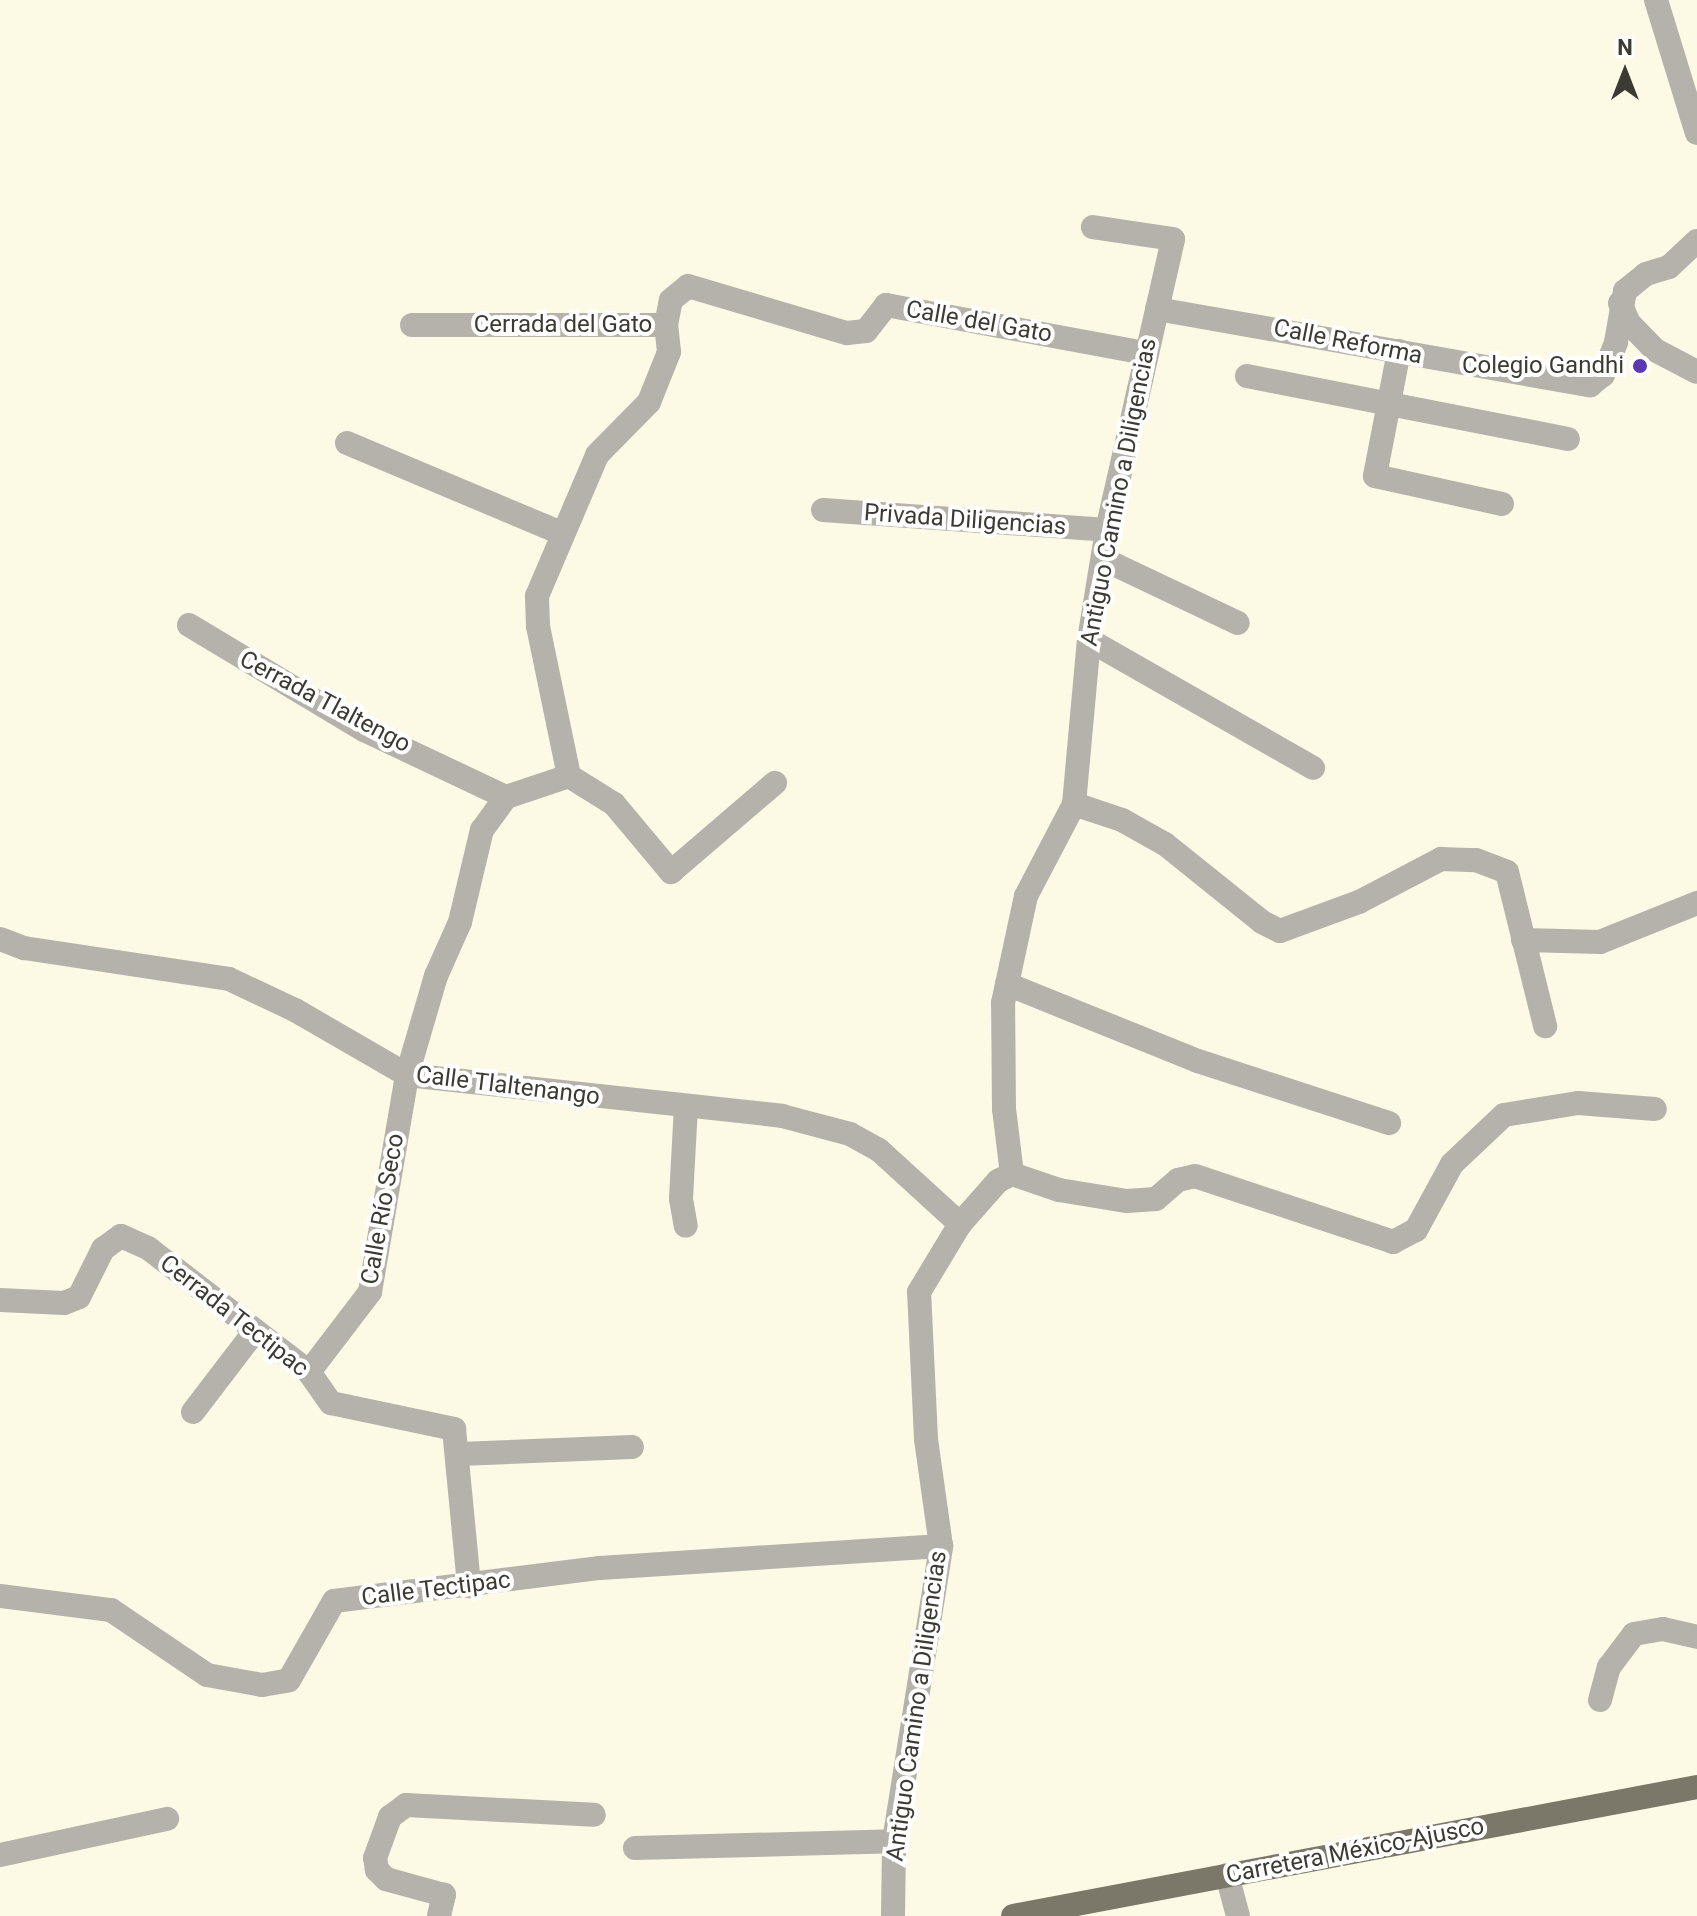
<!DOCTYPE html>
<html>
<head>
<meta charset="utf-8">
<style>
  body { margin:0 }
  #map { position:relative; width:1697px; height:1916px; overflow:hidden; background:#fcf9e5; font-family:Roboto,sans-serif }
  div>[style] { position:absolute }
  .minor>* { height:24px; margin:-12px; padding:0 12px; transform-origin:12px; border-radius:12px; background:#b4b2aa }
  .major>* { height:24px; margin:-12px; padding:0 12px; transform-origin:12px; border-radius:12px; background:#7b7869 }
  .dots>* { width:22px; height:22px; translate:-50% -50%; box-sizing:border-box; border:4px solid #fff; border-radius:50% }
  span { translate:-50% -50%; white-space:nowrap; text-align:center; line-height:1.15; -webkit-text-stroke:8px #fff; paint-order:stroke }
  .street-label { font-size:24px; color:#3c3b33 }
  .poi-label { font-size:24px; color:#3c3b33 }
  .right { translate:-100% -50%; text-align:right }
  .north { position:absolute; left:1585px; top:32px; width:80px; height:80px; -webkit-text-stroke:6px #fff; paint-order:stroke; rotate:0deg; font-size:22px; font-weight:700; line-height:32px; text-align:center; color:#3c3b33 }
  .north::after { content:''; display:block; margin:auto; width:28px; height:36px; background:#3c3b33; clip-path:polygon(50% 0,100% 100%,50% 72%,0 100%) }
</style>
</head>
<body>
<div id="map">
  <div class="minor">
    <i style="left:1656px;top:0;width:139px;rotate:72.9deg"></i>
    <i style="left:1620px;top:303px;width:22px;rotate:66deg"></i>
    <i style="left:1629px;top:323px;width:37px;rotate:46deg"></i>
    <i style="left:1655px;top:350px;width:47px;rotate:27.6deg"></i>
    <i style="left:1157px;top:309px;width:440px;rotate:10deg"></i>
    <i style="left:1590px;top:385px;width:16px;rotate:-38deg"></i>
    <i style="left:1603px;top:375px;width:35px;rotate:-68deg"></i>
    <i style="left:1616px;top:342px;width:52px;rotate:-80deg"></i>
    <i style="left:1625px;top:291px;width:27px;rotate:-39deg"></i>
    <i style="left:1646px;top:274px;width:24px;rotate:-17deg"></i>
    <i style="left:1669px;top:267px;width:38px;rotate:-43deg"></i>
    <i style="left:412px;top:325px;width:254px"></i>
    <i style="left:666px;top:325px;width:25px;rotate:-79deg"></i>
    <i style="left:671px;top:300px;width:22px;rotate:-39deg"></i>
    <i style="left:688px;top:286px;width:166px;rotate:16.5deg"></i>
    <i style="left:847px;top:333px;width:19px;rotate:-6deg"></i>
    <i style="left:866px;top:331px;width:33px;rotate:-52deg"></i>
    <i style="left:886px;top:305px;width:262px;rotate:10.5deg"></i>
    <i style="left:1399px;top:351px;width:127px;rotate:100.9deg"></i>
    <i style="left:1375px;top:476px;width:130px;rotate:12.4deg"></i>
    <i style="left:1247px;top:376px;width:327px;rotate:11.1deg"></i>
    <i style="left:347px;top:443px;width:232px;rotate:22.8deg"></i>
    <i style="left:823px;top:510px;width:285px;rotate:4deg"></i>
    <i style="left:1103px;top:559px;width:149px;rotate:25.4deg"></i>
    <i style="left:189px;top:625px;width:204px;rotate:31deg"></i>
    <i style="left:364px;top:730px;width:157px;rotate:25.3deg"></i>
    <i style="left:1089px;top:640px;width:258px;rotate:29.7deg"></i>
    <i style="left:569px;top:776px;width:53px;rotate:31.9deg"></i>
    <i style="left:614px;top:804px;width:89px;rotate:50deg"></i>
    <i style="left:671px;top:872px;width:137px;rotate:-40.6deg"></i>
    <i style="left:1074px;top:804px;width:51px;rotate:18.4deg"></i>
    <i style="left:1122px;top:820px;width:49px;rotate:29.2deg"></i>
    <i style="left:1165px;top:844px;width:124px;rotate:38.8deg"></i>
    <i style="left:1262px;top:922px;width:20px;rotate:27deg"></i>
    <i style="left:1280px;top:931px;width:84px;rotate:-20.2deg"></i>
    <i style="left:1359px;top:902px;width:93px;rotate:-27.7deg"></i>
    <i style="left:1441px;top:859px;width:35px;rotate:2deg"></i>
    <i style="left:1476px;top:860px;width:33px;rotate:21deg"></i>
    <i style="left:1507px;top:872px;width:159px;rotate:76.1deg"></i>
    <i style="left:0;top:939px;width:26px;rotate:21deg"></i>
    <i style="left:24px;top:948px;width:207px;rotate:8.6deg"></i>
    <i style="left:229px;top:979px;width:73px;rotate:25.2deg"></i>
    <i style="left:295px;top:1010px;width:129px;rotate:30.1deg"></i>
    <i style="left:407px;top:1075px;width:377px;rotate:6.2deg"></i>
    <i style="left:782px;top:1116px;width:70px;rotate:14.8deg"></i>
    <i style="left:850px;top:1134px;width:33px;rotate:29deg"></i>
    <i style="left:879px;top:1150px;width:110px;rotate:42.4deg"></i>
    <i style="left:1523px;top:940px;width:77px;rotate:1.5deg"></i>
    <i style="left:1600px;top:942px;width:105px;rotate:-21.9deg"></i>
    <i style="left:1007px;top:984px;width:206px;rotate:22deg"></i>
    <i style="left:1198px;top:1061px;width:201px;rotate:18deg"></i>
    <i style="left:686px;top:1106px;width:93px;rotate:93.1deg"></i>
    <i style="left:681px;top:1199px;width:27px;rotate:80deg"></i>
    <i style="left:1012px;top:1174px;width:65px;rotate:-97deg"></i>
    <i style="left:1004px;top:1109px;width:106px;rotate:-90.5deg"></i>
    <i style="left:1003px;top:1003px;width:109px;rotate:-77.9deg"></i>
    <i style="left:1026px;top:896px;width:104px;rotate:-62.4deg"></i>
    <i style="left:1074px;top:804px;width:165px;rotate:-84.8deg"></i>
    <i style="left:1089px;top:640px;width:111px;rotate:-80.7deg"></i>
    <i style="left:1107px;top:530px;width:298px;rotate:-77.2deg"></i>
    <i style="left:1173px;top:239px;width:81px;rotate:-171.5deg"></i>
    <i style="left:1012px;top:1174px;width:50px;rotate:18.8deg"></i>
    <i style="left:1059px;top:1190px;width:69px;rotate:9.2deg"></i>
    <i style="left:1127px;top:1201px;width:29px;rotate:-4deg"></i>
    <i style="left:1156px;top:1199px;width:29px;rotate:-41deg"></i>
    <i style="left:1178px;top:1180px;width:17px;rotate:-13deg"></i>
    <i style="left:1195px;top:1176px;width:209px;rotate:18.4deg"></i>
    <i style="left:1393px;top:1242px;width:26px;rotate:-28deg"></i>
    <i style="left:1416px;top:1230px;width:75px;rotate:-61.4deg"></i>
    <i style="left:1452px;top:1164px;width:71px;rotate:-43.3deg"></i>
    <i style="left:1504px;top:1115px;width:75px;rotate:-9.2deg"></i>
    <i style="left:1578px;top:1103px;width:77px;rotate:4.5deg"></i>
    <i style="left:0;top:1300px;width:64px;rotate:2.7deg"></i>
    <i style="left:64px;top:1303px;width:16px;rotate:-22deg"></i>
    <i style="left:79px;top:1297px;width:54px;rotate:-63.4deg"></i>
    <i style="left:103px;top:1249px;width:22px;rotate:-36deg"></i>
    <i style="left:121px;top:1236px;width:30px;rotate:24deg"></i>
    <i style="left:148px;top:1248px;width:203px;rotate:37.6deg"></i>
    <i style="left:309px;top:1372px;width:38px;rotate:55deg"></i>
    <i style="left:331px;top:1403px;width:126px;rotate:11.9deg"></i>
    <i style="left:454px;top:1429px;width:158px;rotate:84.5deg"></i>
    <i style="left:309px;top:1372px;width:101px;rotate:-52.7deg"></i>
    <i style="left:370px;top:1292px;width:220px;rotate:-80.3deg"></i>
    <i style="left:407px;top:1075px;width:103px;rotate:-73.7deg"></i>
    <i style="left:436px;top:976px;width:59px;rotate:-66deg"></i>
    <i style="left:460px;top:922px;width:95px;rotate:-76.6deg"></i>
    <i style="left:482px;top:830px;width:41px;rotate:-54deg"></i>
    <i style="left:506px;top:797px;width:66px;rotate:-18.4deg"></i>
    <i style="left:569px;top:776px;width:153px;rotate:-101.7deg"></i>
    <i style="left:538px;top:626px;width:30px;rotate:-92deg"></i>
    <i style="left:537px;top:596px;width:153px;rotate:-66.9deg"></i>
    <i style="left:597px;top:455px;width:74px;rotate:-45.5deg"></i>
    <i style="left:649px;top:402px;width:54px;rotate:-68.2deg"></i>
    <i style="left:669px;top:352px;width:27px;rotate:-96deg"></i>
    <i style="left:193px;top:1412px;width:102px;rotate:-52.6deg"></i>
    <i style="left:460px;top:1454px;width:172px;rotate:-2.3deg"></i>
    <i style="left:0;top:1596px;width:112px;rotate:7.2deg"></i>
    <i style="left:111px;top:1610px;width:116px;rotate:34.1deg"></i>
    <i style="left:207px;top:1675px;width:56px;rotate:10.3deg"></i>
    <i style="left:262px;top:1685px;width:27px;rotate:-10deg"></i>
    <i style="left:289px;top:1680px;width:91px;rotate:-60.3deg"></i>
    <i style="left:334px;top:1601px;width:268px;rotate:-7.1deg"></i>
    <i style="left:600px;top:1568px;width:342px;rotate:-3.7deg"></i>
    <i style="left:1600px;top:1700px;width:34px;rotate:-75deg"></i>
    <i style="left:1609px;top:1667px;width:41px;rotate:-52.9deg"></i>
    <i style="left:1634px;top:1634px;width:29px;rotate:-10deg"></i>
    <i style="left:1663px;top:1629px;width:35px;rotate:13deg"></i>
    <i style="left:635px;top:1848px;width:259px;rotate:-1.5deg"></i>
    <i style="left:0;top:1855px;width:171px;rotate:-12.2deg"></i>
    <i style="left:1227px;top:1875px;width:42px;rotate:75deg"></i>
    <i style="left:439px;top:1916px;width:22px;rotate:-77deg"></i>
    <i style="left:444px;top:1895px;width:60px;rotate:-164.6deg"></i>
    <i style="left:386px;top:1879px;width:13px;rotate:-135deg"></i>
    <i style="left:377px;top:1870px;width:12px;rotate:-99deg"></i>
    <i style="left:375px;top:1858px;width:44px;rotate:-69.9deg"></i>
    <i style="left:390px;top:1817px;width:20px;rotate:-37deg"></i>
    <i style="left:406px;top:1805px;width:188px;rotate:3deg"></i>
    <i style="left:893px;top:1916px;width:75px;rotate:-89.2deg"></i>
    <i style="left:894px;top:1841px;width:299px;rotate:-80.9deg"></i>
    <i style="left:941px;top:1546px;width:108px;rotate:-98deg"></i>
    <i style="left:926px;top:1439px;width:147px;rotate:-92.7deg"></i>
    <i style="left:919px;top:1292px;width:79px;rotate:-58.9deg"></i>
    <i style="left:960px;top:1224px;width:57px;rotate:-48.5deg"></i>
    <i style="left:998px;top:1181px;width:16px;rotate:-27deg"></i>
  </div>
  <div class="major">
    <i style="left:1013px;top:1916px;width:696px;rotate:-10.68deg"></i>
  </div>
  <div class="dots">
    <i style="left:1640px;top:366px;background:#5b39b1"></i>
  </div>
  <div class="street-label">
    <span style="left:979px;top:322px;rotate:10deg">Calle del Gato</span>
    <span style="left:563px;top:325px">Cerrada del Gato</span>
    <span style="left:1348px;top:342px;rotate:11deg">Calle Reforma</span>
    <span style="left:1119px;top:492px;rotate:-79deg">Antiguo Camino a Diligencias</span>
    <span style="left:965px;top:520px;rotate:4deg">Privada Diligencias</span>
    <span style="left:325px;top:702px;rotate:28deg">Cerrada Tlaltengo</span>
    <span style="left:508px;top:1086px;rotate:7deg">Calle Tlaltenango</span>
    <span style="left:383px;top:1209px;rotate:-80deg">Calle Río Seco</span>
    <span style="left:234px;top:1316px;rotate:38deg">Cerrada Tectipac</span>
    <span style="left:436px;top:1589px;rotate:-7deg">Calle Tectipac</span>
    <span style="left:917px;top:1706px;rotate:-82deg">Antiguo Camino a Diligencias</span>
    <span style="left:1355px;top:1851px;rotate:-11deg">Carretera México-Ajusco</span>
  </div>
  <div class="poi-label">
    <span class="right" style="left:1624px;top:366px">Colegio Gandhi</span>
  </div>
  <div class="north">N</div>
</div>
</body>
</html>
